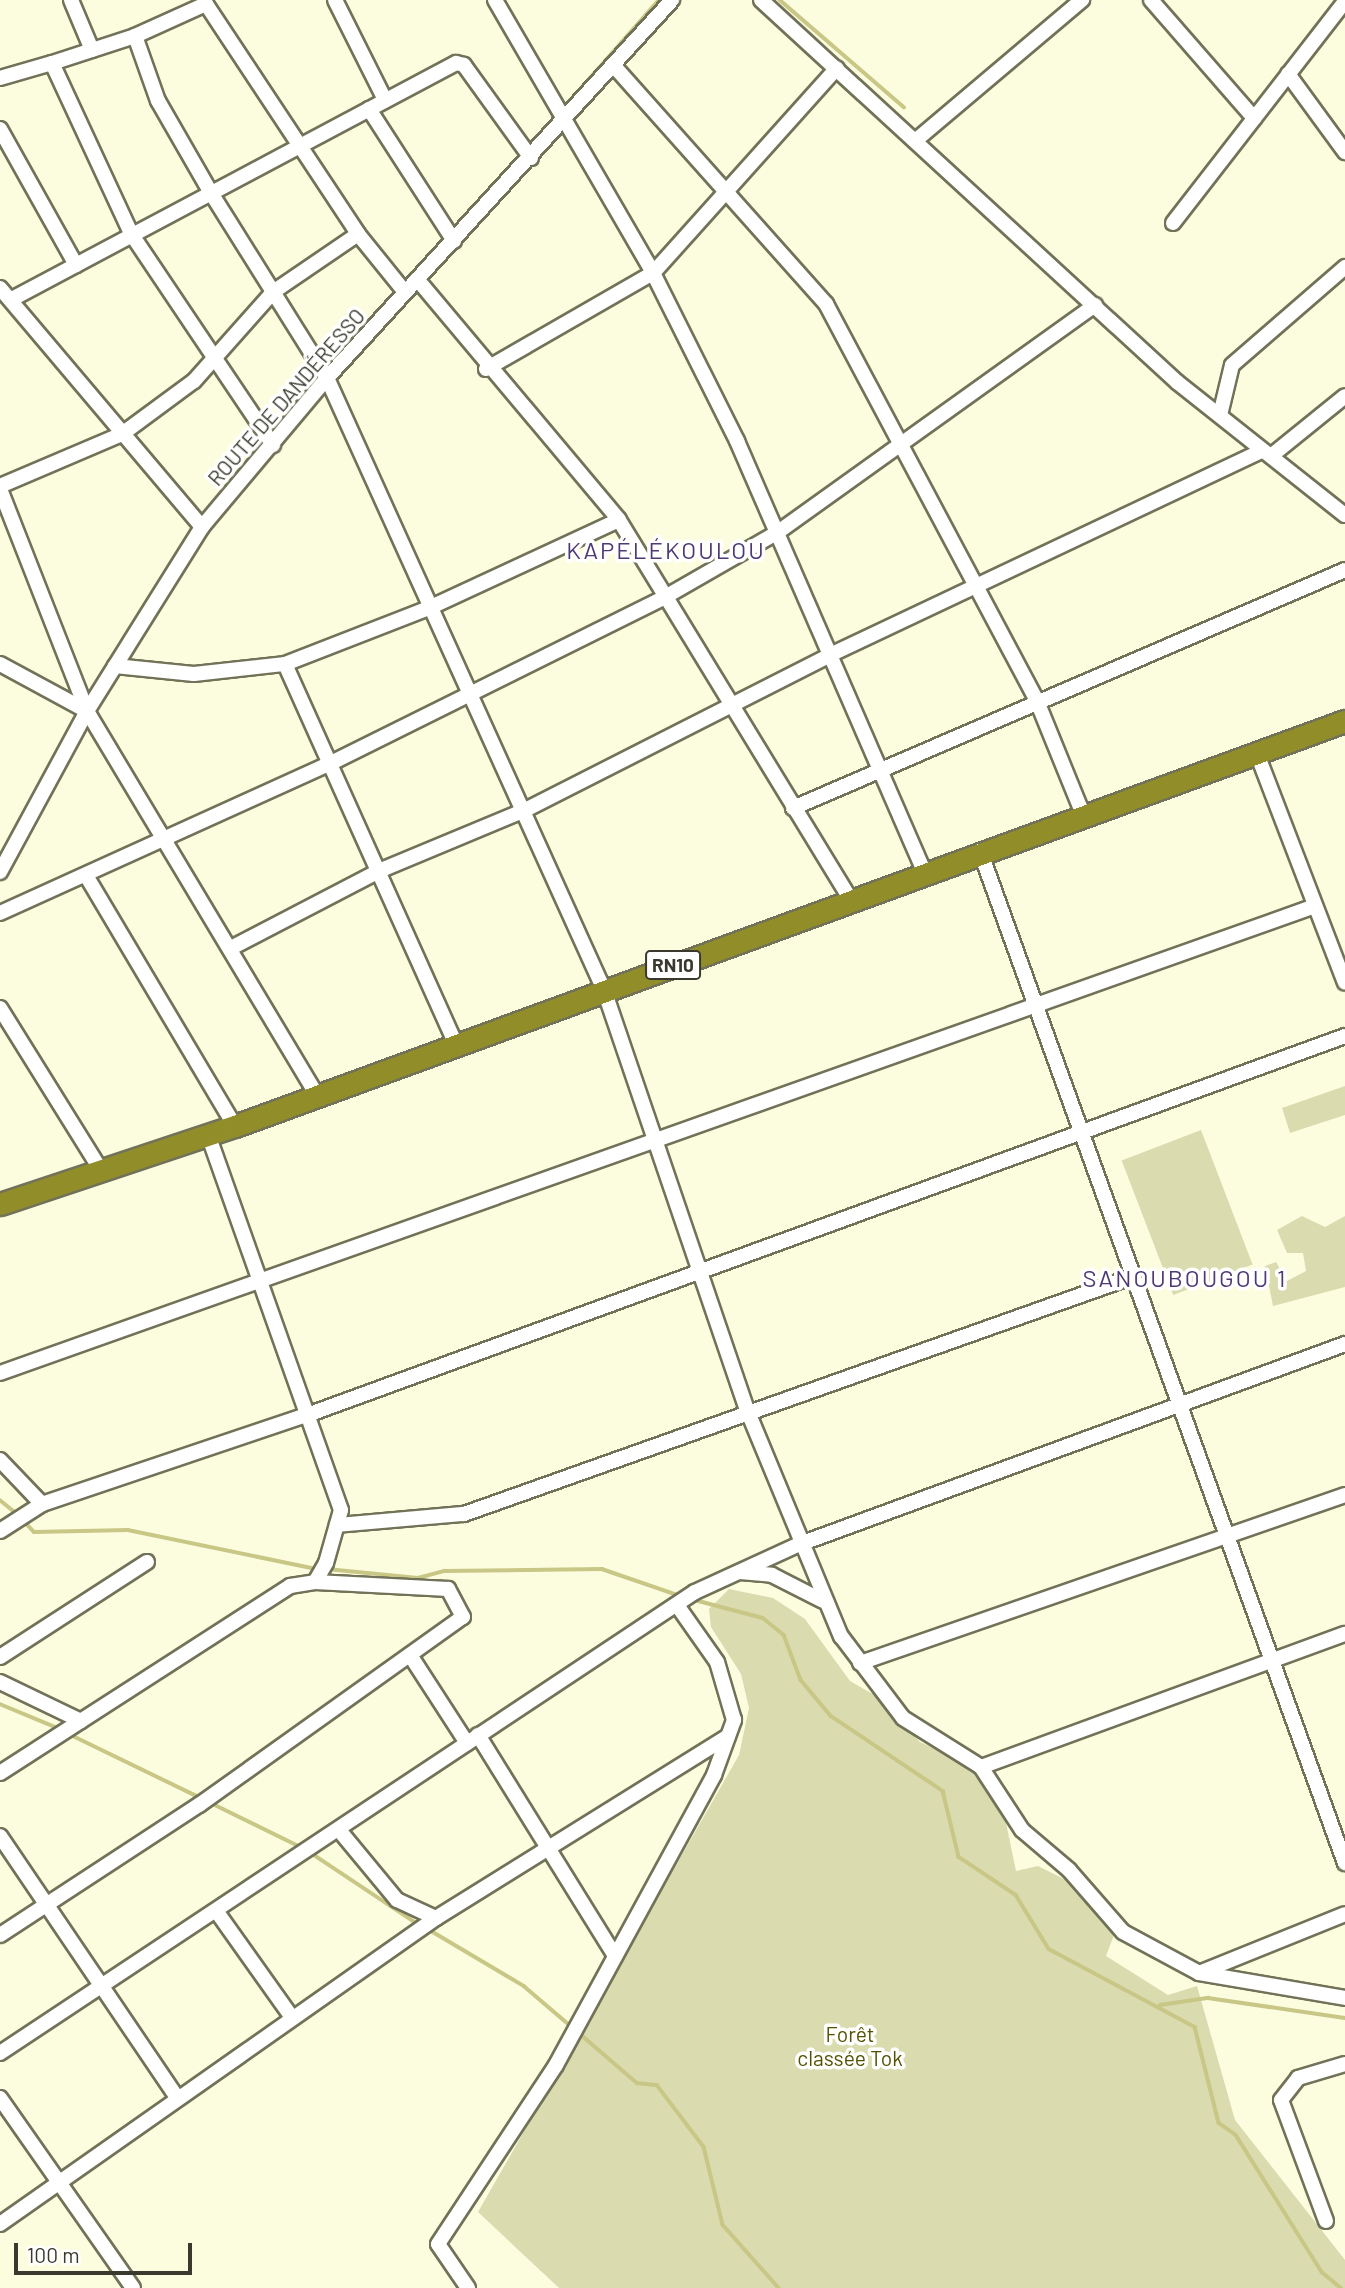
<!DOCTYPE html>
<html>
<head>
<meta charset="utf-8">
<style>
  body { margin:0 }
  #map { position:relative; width:1345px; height:2288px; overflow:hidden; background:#fcfddf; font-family:Barlow,sans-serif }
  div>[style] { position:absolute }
  .green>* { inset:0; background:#dbdbb0; transform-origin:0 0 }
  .stream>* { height:3.5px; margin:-1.75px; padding:0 1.75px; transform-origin:1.75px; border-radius:1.75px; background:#c8c786 }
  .roads { filter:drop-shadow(2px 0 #727259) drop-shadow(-2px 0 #727259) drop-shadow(0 2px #727259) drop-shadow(0 -2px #727259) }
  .minor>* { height:14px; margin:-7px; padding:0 7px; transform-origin:7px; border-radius:7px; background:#fff }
  .highway>* { height:21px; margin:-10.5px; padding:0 10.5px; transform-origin:10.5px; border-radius:10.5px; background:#918e2a }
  span { translate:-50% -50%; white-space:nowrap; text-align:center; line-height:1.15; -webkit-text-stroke:7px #fff; paint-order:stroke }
  .shield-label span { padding:2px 5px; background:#fff; border:2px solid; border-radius:5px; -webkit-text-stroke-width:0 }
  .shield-label { font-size:19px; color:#39392e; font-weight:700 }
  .street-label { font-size:21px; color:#39392e }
  .park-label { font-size:21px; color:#545200 }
  .quarter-label { font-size:24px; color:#4e3975; letter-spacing:2px }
  .scale { position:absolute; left:14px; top:2243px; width:178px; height:32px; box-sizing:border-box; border:4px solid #39392e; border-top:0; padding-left:9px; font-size:21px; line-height:24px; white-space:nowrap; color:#39392e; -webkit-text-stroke:5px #fff; paint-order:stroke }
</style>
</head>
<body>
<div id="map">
  <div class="green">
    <i style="clip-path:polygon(1345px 1086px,1345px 1115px,1290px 1133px,1282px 1108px)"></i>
    <i style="left:1201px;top:1130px;width:144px;height:85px;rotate:69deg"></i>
    <i style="clip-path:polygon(1302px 1216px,1325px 1227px,1345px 1216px,1345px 1287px,1273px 1306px,1265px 1266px,1276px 1262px,1287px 1281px,1306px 1271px,1303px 1253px,1287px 1253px,1277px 1230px)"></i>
    <i style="clip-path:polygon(729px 1589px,773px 1598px,805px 1619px,850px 1681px,876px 1696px,920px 1742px,965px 1763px,1004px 1813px,1016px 1871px,1038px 1866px,1068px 1881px,1116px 1930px,1106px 1956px,1168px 1995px,1197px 1986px,1235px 2120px,1345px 2260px,1345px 2288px,559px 2288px,478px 2212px,739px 1755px,749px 1708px,741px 1674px,711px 1627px,709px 1609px)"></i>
  </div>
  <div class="stream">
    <i style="left:780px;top:0;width:164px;rotate:40.8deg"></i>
    <i style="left:569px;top:102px;width:136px;rotate:-48.6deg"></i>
    <i style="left:539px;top:136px;width:28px;rotate:-49deg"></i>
    <i style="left:0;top:1500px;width:22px;rotate:39deg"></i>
    <i style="left:23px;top:1520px;width:16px;rotate:47deg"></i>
    <i style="left:34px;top:1532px;width:94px;rotate:-1.2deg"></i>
    <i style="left:128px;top:1530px;width:192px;rotate:11.7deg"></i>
    <i style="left:327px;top:1569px;width:91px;rotate:5.6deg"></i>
    <i style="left:418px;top:1578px;width:27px;rotate:-15deg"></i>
    <i style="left:444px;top:1571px;width:158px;rotate:-0.7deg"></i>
    <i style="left:602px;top:1569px;width:83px;rotate:18.9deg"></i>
    <i style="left:691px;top:1599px;width:74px;rotate:14.8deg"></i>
    <i style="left:763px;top:1618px;width:27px;rotate:39deg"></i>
    <i style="left:784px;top:1635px;width:48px;rotate:69.3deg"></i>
    <i style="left:801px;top:1680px;width:47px;rotate:50.2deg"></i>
    <i style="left:831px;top:1716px;width:135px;rotate:33.8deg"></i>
    <i style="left:943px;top:1791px;width:68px;rotate:76.4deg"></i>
    <i style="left:959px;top:1857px;width:69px;rotate:33.7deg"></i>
    <i style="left:1016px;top:1895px;width:63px;rotate:58.6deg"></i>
    <i style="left:1049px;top:1949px;width:166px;rotate:28.1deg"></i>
    <i style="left:1195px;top:2027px;width:99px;rotate:76deg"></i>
    <i style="left:1219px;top:2123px;width:21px;rotate:35deg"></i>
    <i style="left:1236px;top:2135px;width:162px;rotate:57.9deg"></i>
    <i style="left:1322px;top:2272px;width:25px;rotate:40deg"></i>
    <i style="left:0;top:1704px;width:65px;rotate:22.6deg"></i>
    <i style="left:69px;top:1734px;width:147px;rotate:25.9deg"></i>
    <i style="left:211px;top:1803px;width:100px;rotate:26.1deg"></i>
    <i style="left:311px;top:1853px;width:128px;rotate:33.6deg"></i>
    <i style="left:428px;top:1929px;width:112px;rotate:30.7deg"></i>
    <i style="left:524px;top:1986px;width:63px;rotate:40.5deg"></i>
    <i style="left:1160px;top:2005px;width:49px;rotate:-8.3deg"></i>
    <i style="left:1208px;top:1998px;width:138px;rotate:8.3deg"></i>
    <i style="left:578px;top:2032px;width:78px;rotate:40.8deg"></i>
    <i style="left:637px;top:2083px;width:20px;rotate:6deg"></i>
    <i style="left:657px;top:2085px;width:78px;rotate:52.8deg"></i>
    <i style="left:704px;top:2147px;width:80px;rotate:76.3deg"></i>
    <i style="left:723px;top:2225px;width:84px;rotate:48.4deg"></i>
  </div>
  <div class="roads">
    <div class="minor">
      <i style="left:71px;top:0;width:54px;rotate:67.2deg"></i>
      <i style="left:335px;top:0;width:112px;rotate:63.4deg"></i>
      <i style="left:495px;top:0;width:315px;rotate:59.9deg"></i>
      <i style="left:653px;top:273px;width:188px;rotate:63.4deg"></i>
      <i style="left:737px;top:441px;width:470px;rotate:66.5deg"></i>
      <i style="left:761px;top:0;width:565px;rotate:42.56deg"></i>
      <i style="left:1177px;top:382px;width:214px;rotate:38.4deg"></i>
      <i style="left:1151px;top:0;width:157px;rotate:48.9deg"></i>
      <i style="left:135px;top:36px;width:78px;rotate:-24.3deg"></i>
      <i style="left:206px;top:4px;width:276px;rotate:56.5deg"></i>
      <i style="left:614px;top:66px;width:319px;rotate:48.3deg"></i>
      <i style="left:826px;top:304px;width:450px;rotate:62deg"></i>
      <i style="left:1037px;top:701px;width:120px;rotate:67.9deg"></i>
      <i style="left:1288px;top:74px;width:97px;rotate:53.8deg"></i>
      <i style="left:0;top:78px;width:54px;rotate:-16.1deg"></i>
      <i style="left:52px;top:63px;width:190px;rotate:65.1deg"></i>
      <i style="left:132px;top:235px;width:253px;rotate:56.1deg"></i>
      <i style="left:369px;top:109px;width:157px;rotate:57.2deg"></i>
      <i style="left:0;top:129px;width:156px;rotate:60.8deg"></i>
      <i style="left:915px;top:141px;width:219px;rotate:-40.2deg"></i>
      <i style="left:531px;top:158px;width:115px;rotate:-125.8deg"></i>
      <i style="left:464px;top:65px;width:8px;rotate:-166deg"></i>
      <i style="left:456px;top:63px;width:277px;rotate:152deg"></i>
      <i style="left:211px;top:193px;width:218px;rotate:57.9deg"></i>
      <i style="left:327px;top:378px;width:672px;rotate:65.65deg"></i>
      <i style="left:604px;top:990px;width:446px;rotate:71.2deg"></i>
      <i style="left:748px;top:1412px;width:243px;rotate:67.5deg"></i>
      <i style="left:841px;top:1636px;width:103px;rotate:52.9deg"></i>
      <i style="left:903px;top:1718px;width:92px;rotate:32.1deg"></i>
      <i style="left:981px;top:1767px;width:75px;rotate:56.9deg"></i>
      <i style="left:1022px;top:1830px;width:62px;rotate:40.4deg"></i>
      <i style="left:1069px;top:1870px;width:82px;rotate:48.9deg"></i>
      <i style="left:1123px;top:1932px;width:86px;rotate:28.3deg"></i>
      <i style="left:1199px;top:1973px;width:148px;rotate:9.7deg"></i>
      <i style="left:1173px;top:223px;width:281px;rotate:-52.2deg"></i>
      <i style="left:417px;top:279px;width:314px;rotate:50deg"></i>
      <i style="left:619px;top:520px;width:445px;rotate:58.6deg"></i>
      <i style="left:0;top:288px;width:313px;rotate:49.8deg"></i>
      <i style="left:12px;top:299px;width:225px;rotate:-28deg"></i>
      <i style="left:211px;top:193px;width:106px;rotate:-119.9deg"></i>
      <i style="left:158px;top:101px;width:69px;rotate:-109.5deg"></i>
      <i style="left:135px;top:36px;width:87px;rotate:162deg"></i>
      <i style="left:486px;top:369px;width:193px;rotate:-29.9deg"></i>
      <i style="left:653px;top:273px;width:275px;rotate:-48.1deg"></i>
      <i style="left:1220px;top:415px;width:51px;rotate:-76.5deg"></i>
      <i style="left:1232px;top:365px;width:150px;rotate:-40.9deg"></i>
      <i style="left:1271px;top:456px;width:95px;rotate:-39deg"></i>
      <i style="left:0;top:486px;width:133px;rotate:-23.1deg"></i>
      <i style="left:122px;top:434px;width:89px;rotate:-36.4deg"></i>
      <i style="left:194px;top:381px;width:119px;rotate:-48.4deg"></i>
      <i style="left:273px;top:292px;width:103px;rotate:-34.3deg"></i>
      <i style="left:358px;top:234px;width:75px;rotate:51deg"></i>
      <i style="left:0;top:489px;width:238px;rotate:68.6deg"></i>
      <i style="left:87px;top:711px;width:99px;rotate:-151.6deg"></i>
      <i style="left:285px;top:664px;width:417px;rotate:65.8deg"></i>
      <i style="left:115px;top:666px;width:79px;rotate:5.8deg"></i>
      <i style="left:194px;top:674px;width:92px;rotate:-6.3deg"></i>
      <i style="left:285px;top:664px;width:155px;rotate:-21.3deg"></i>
      <i style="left:429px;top:608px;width:209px;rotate:-24.9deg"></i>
      <i style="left:87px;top:711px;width:448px;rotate:59.1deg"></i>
      <i style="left:1256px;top:751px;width:248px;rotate:69deg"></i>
      <i style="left:793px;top:808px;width:601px;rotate:-23.32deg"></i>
      <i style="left:980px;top:851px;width:1076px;rotate:70.17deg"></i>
      <i style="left:0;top:872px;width:183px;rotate:-61.6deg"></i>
      <i style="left:87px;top:711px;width:217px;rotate:-58deg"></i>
      <i style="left:202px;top:527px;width:194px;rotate:-50deg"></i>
      <i style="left:327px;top:378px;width:512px;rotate:-47.61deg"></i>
      <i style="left:87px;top:877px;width:290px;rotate:59.3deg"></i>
      <i style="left:0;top:913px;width:363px;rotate:-24.4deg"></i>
      <i style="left:331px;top:763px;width:373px;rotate:-26.4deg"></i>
      <i style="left:665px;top:597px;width:130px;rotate:-29.9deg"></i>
      <i style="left:778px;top:532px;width:390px;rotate:-35.6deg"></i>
      <i style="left:231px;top:948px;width:169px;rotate:-27.5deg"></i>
      <i style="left:381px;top:870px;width:154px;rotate:-22.6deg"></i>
      <i style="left:523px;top:811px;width:347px;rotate:-26.9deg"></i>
      <i style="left:832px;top:654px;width:475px;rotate:-25.3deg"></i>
      <i style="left:0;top:1008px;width:193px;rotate:58.1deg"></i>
      <i style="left:0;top:1373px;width:1395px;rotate:-19.55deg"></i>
      <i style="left:0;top:1460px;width:61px;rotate:46.3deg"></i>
      <i style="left:42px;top:1504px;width:280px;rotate:-18.6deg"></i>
      <i style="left:307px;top:1415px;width:1105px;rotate:-20.06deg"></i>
      <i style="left:337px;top:1525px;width:127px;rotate:-5deg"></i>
      <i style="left:464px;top:1514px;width:706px;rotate:-19.54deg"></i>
      <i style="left:0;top:1531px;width:50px;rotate:-32.7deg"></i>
      <i style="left:740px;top:1572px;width:32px;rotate:5deg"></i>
      <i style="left:772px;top:1575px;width:57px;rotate:27deg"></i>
      <i style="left:410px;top:1655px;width:105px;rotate:57.1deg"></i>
      <i style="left:0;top:1657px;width:175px;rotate:-32.9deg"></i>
      <i style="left:860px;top:1663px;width:513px;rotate:-19.11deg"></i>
      <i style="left:0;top:1682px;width:90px;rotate:25.7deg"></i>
      <i style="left:478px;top:1735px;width:260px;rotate:58.2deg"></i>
      <i style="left:981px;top:1767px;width:388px;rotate:-20.1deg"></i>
      <i style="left:0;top:1773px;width:345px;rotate:-32.8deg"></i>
      <i style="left:290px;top:1586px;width:25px;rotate:-9deg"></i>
      <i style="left:315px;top:1582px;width:22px;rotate:-60deg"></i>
      <i style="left:326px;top:1563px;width:55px;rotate:-74.2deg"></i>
      <i style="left:341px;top:1510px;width:399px;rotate:-109.5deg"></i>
      <i style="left:339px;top:1830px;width:91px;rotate:50.4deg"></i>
      <i style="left:397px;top:1900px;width:43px;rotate:24.8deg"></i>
      <i style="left:436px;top:1918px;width:344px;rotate:-31.9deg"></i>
      <i style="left:0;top:1836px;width:314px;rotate:55.9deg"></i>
      <i style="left:217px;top:1912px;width:128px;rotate:54.6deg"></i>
      <i style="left:0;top:1935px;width:238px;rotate:-33.2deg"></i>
      <i style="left:199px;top:1805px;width:324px;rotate:-35.5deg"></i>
      <i style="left:463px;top:1617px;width:32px;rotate:-118deg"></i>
      <i style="left:448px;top:1589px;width:133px;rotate:-177deg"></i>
      <i style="left:1199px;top:1973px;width:157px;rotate:-22deg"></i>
      <i style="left:0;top:2053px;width:834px;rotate:-33.56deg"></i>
      <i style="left:695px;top:1592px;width:115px;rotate:-24.6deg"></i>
      <i style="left:800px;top:1544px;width:581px;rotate:-20.15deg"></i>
      <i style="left:0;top:2098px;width:232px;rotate:55deg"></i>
      <i style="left:1326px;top:2221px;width:129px;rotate:-110.4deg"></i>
      <i style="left:1281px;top:2100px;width:28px;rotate:-52deg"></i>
      <i style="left:1298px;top:2078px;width:49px;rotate:-16.6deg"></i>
      <i style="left:0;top:2224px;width:533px;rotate:-35.06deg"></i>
      <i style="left:468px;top:2288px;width:53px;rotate:-124.3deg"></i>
      <i style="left:438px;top:2244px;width:214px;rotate:-56.6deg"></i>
      <i style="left:556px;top:2065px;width:330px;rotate:-61.4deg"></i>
      <i style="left:714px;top:1775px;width:59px;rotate:-70deg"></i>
      <i style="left:734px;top:1720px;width:60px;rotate:-106.3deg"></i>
      <i style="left:717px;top:1662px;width:70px;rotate:-125.1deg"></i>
    </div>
    <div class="highway">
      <i style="left:0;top:1204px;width:248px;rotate:-18.4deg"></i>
      <i style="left:235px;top:1126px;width:1182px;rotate:-20.05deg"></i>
    </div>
  </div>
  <div class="shield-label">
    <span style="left:673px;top:965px">RN10</span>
  </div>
  <div class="street-label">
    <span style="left:286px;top:397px;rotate:-49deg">ROUTE DE DANDÉRESSO</span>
  </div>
  <div class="park-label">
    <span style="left:850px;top:2046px">Forêt<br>classée Tok</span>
  </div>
  <div class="quarter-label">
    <span style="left:666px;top:550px">KAPÉLÉKOULOU</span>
    <span style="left:1185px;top:1278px">SANOUBOUGOU 1</span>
  </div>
  <div class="scale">100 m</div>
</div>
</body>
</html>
